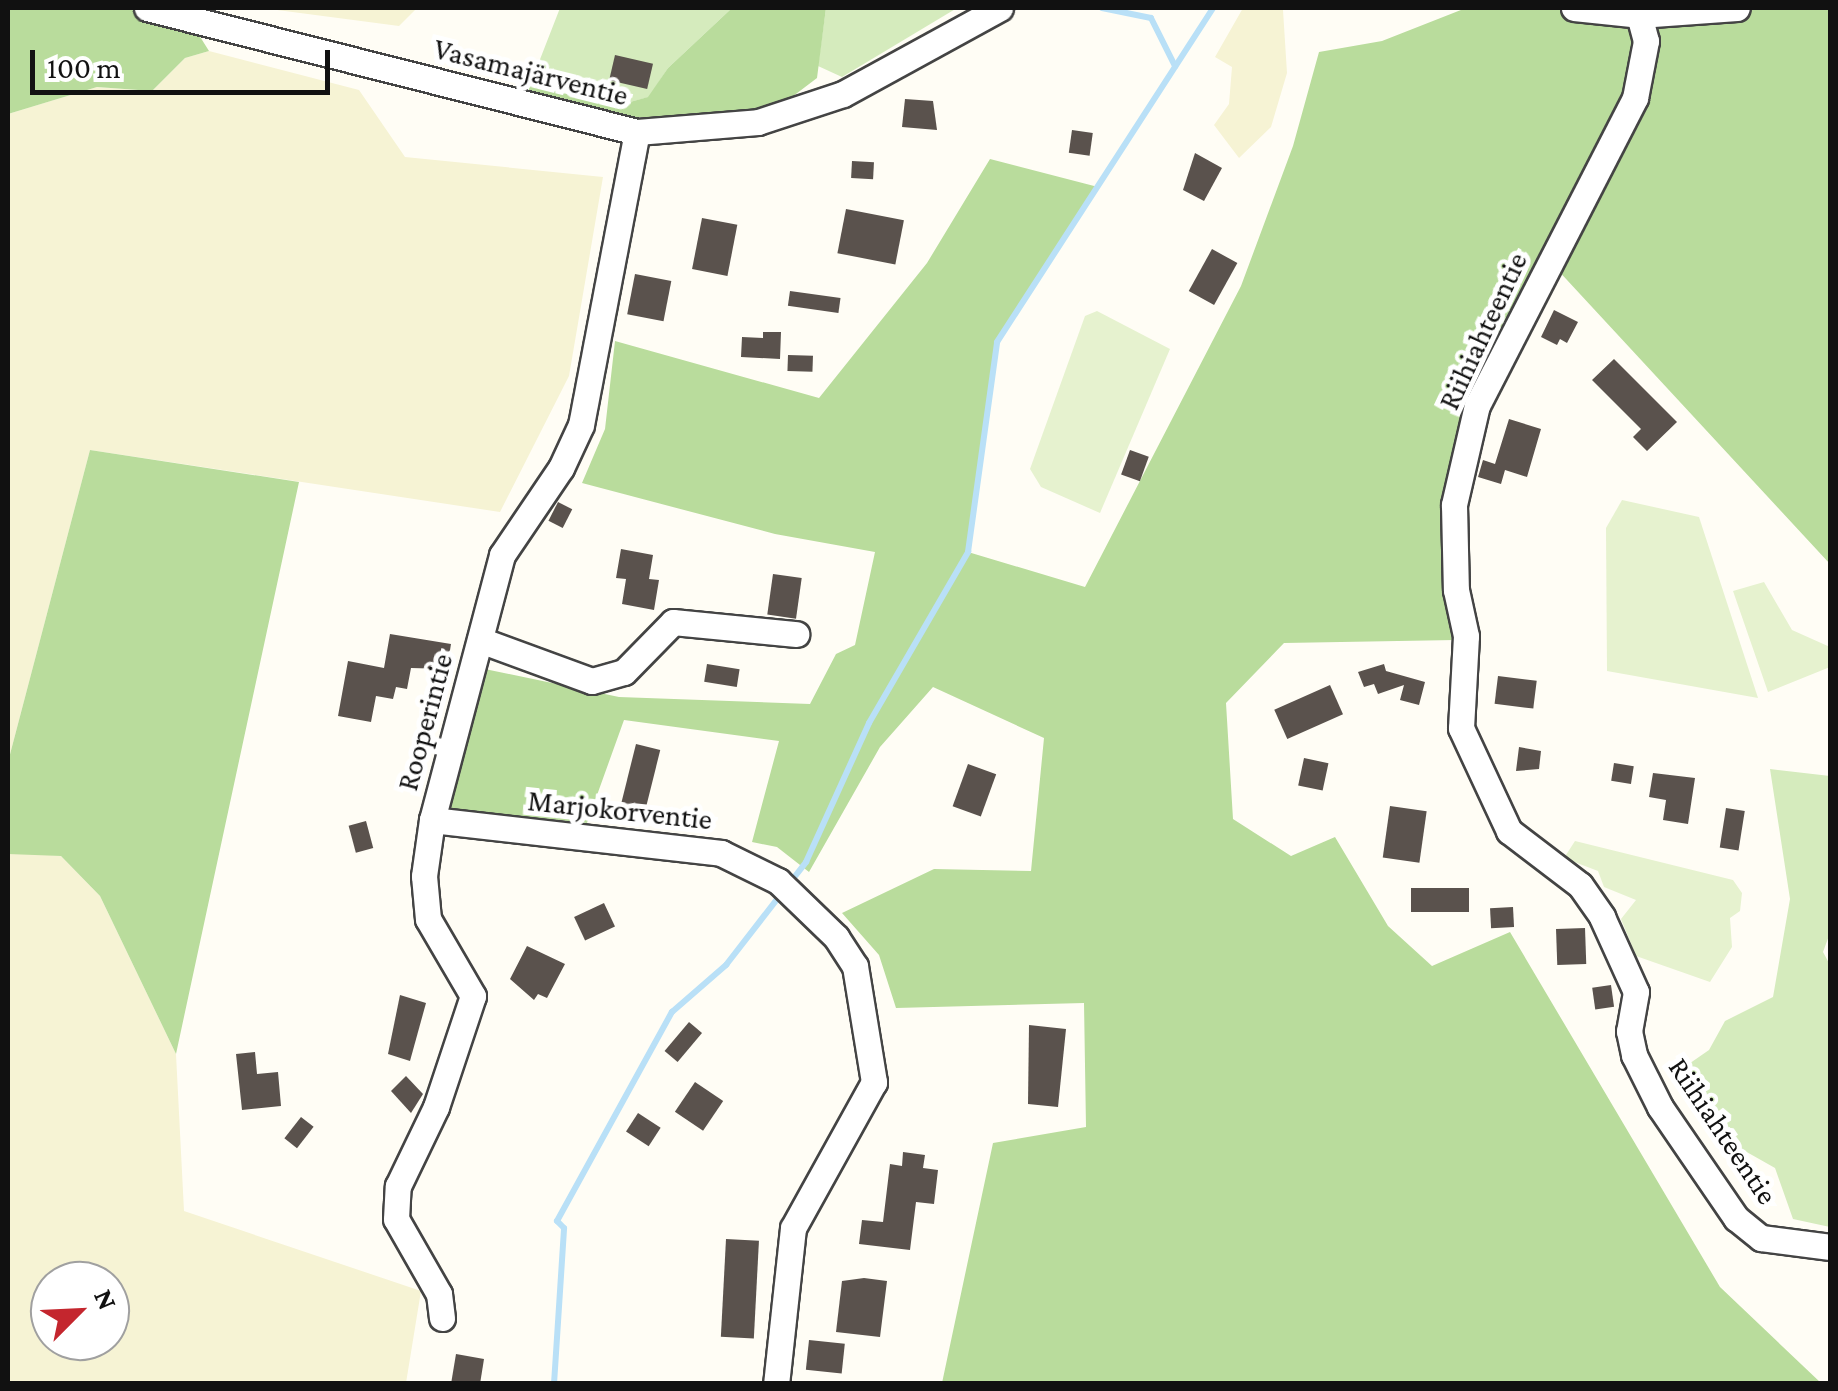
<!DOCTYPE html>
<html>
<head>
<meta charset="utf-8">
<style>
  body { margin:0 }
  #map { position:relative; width:1838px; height:1391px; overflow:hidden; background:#fffdf5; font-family:"Crimson Pro",serif }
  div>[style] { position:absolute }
  .farmland>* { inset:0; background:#f6f3d4 }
  .green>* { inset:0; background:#d5ebbd }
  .forest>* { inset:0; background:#b9dc9c }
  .pitch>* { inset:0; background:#e6f2cf }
  .stream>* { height:6px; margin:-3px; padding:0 3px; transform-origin:3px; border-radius:3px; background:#b9e0f7 }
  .building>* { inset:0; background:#5a524d; transform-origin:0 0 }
  .roads { filter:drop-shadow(2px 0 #444) drop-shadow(-2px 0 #444) drop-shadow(0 2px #444) drop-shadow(0 -2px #444) }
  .minor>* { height:25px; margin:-12.5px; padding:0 12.5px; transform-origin:12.5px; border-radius:12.5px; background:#fff }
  span { translate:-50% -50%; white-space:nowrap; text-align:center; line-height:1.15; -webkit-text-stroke:10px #fff; paint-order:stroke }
  .street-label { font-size:30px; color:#111 }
  .frame { position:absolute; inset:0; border:10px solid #111; pointer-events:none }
  .north { position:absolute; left:30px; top:1261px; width:100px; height:100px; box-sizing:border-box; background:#fff; border:2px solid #a0a0a0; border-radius:50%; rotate:66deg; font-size:28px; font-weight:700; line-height:40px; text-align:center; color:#111 }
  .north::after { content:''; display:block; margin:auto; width:35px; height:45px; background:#c4262e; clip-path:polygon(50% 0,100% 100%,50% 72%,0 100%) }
  .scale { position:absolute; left:30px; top:50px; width:300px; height:45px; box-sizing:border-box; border:5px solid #111; border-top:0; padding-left:12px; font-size:30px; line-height:35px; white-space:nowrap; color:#111; -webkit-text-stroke:8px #fff; paint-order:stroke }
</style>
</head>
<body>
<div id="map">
  <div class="farmland">
    <i style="clip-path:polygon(262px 8px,417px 8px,399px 26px)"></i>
    <i style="clip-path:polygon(1243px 8px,1283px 10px,1287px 73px,1271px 127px,1239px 158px,1214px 125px,1229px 104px,1232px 67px,1215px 57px)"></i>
    <i style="clip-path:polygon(209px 51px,359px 90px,405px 157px,603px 177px,569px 376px,500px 512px,90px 450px,8px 762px,8px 114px,97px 87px,152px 91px,185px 58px)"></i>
    <i style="clip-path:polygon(evenodd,20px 852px,61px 856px,100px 896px,176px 1054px,184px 1211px,421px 1291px,406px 1383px,8px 1384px,8px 854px,20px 852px,50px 1281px,110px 1281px,110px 1341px,50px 1341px,50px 1281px)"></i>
  </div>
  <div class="green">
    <i style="clip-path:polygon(560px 8px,732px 8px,668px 68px,649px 97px,630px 102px,530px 85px)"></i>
    <i style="clip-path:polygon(826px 8px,957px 8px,842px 77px,818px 66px)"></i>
    <i style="clip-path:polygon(1770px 769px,1830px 776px,1830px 933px,1823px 952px,1830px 965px,1830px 1227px,1793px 1219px,1775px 1168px,1729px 1142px,1683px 1068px,1709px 1050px,1725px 1021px,1773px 997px,1790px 899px)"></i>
  </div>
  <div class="forest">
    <i style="clip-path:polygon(8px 8px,182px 8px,209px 51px,185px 58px,152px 91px,97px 87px,8px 114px)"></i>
    <i style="clip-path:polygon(732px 8px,826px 8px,817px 78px,784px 103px,750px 113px,625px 118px,526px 99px,530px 85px,630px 102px,648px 97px,668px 68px)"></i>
    <i style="clip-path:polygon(1466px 8px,1830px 8px,1830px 564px,1542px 253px,1443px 501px,1455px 640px,1284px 643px,1226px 703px,1233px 819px,1291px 856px,1335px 837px,1388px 926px,1432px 966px,1510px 932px,1720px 1287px,1821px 1383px,942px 1383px,993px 1143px,1086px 1127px,1084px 1003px,896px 1008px,879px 955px,842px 913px,934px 869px,1031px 871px,1044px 738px,933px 687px,880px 747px,809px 872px,777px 847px,752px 842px,779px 741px,624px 720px,587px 823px,448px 809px,480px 668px,619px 697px,810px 704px,836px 654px,855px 645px,875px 552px,775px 534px,582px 483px,605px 429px,615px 341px,819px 398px,927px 263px,990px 159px,1098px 187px,998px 342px,968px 552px,1085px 587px,1241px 286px,1293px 146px,1319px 52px,1382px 41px)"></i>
    <i style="clip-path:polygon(90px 450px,299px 482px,176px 1054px,100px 896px,61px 856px,8px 854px,8px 762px)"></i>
  </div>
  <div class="pitch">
    <i style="clip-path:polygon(1097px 311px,1170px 349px,1100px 513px,1041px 487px,1030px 469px,1085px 316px)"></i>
    <i style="clip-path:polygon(1622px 500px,1699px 517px,1758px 698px,1607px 671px,1606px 528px)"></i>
    <i style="clip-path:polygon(1764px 582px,1792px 630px,1830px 647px,1830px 667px,1768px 692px,1733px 591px)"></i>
    <i style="clip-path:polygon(1575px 841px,1733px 880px,1742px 893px,1740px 911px,1730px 918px,1732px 947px,1710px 982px,1636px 956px,1621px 919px,1636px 900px,1604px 887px,1598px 871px,1564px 858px)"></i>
  </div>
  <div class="stream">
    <i style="left:1102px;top:8px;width:50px;rotate:11.5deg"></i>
    <i style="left:1151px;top:18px;width:54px;rotate:63.4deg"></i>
    <i style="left:789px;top:884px;width:28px;rotate:-52deg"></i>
    <i style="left:806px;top:862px;width:153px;rotate:-65.6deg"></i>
    <i style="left:869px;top:723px;width:198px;rotate:-59.9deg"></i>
    <i style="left:968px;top:552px;width:212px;rotate:-82.1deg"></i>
    <i style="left:997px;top:342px;width:398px;rotate:-57.1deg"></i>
    <i style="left:554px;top:1384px;width:156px;rotate:-86.3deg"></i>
    <i style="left:564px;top:1228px;width:10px;rotate:-135deg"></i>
    <i style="left:557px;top:1221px;width:239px;rotate:-61.2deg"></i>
    <i style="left:672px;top:1012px;width:72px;rotate:-41deg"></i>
    <i style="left:726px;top:965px;width:90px;rotate:-52.2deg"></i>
  </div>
  <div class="building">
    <i style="left:615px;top:55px;width:39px;height:26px;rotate:13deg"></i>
    <i style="clip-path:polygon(905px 99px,933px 101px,937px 130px,902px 127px)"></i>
    <i style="left:1072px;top:130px;width:21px;height:23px;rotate:8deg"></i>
    <i style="clip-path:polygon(1195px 153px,1222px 168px,1204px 201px,1183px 190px)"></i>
    <i style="left:852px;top:161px;width:22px;height:17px;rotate:3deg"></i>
    <i style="left:846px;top:209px;width:59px;height:45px;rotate:11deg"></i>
    <i style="left:702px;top:218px;width:36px;height:52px;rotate:11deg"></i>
    <i style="left:1212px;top:249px;width:29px;height:48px;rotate:29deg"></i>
    <i style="left:635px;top:274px;width:37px;height:41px;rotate:11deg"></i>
    <i style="left:790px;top:291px;width:51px;height:15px;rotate:8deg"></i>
    <i style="clip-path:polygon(1554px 310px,1578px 322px,1567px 343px,1560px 339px,1557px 345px,1541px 337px)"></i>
    <i style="clip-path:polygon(763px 332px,781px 332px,780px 359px,741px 357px,742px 337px,763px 338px)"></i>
    <i style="left:788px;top:355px;width:25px;height:16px;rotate:2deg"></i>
    <i style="clip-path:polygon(1614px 359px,1677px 422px,1647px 451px,1633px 437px,1641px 429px,1592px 380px)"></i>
    <i style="clip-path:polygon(1509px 419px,1541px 429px,1527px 477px,1505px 470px,1501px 484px,1478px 477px,1483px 460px,1495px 464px)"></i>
    <i style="left:1130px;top:450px;width:20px;height:26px;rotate:20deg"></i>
    <i style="left:558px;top:502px;width:16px;height:21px;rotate:27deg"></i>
    <i style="clip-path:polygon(621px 549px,653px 555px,649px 579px,659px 580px,654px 610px,622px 604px,626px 579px,616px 578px)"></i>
    <i style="left:773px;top:574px;width:29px;height:41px;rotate:8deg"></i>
    <i style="clip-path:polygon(390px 634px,451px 644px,447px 669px,411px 668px,407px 689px,396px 687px,393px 699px,376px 696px,371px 722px,338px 716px,348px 661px,384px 668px)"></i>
    <i style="left:707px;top:664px;width:33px;height:18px;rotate:9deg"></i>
    <i style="clip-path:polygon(1384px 664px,1386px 671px,1425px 682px,1419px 705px,1400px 700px,1404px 685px,1378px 694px,1374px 684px,1364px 687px,1358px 672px)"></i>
    <i style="left:1498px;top:676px;width:39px;height:28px;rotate:7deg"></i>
    <i style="left:1330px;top:685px;width:32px;height:61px;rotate:66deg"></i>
    <i style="left:636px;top:744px;width:25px;height:63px;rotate:14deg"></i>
    <i style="clip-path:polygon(1519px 747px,1541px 751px,1539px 769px,1516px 771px)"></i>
    <i style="left:1304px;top:758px;width:25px;height:28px;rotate:12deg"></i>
    <i style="left:1614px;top:763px;width:20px;height:18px;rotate:9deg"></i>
    <i style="left:968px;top:764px;width:30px;height:45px;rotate:20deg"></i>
    <i style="clip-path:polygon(1653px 773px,1695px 778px,1688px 824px,1663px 820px,1666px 800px,1649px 797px)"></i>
    <i style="left:1390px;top:806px;width:37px;height:52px;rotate:8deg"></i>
    <i style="left:1726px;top:808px;width:19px;height:40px;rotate:9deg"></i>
    <i style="left:366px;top:821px;width:28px;height:18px;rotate:75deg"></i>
    <i style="left:1469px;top:888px;width:24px;height:58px;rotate:90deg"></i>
    <i style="left:604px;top:903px;width:26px;height:33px;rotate:65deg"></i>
    <i style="left:1513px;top:907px;width:20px;height:23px;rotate:87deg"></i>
    <i style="left:1585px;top:928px;width:36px;height:29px;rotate:88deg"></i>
    <i style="clip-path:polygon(527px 946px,565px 964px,547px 998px,538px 994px,534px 1000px,510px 979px)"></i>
    <i style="left:1611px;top:985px;width:22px;height:19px;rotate:82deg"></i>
    <i style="clip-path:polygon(400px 995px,426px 1003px,410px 1061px,388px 1054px)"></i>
    <i style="left:689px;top:1022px;width:17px;height:38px;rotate:40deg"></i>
    <i style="clip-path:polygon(1029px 1025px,1066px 1029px,1058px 1107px,1028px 1104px)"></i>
    <i style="clip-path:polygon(255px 1052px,257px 1074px,278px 1072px,281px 1106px,242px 1110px,236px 1054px)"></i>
    <i style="clip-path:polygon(406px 1076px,423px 1094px,411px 1113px,391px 1091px)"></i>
    <i style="left:695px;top:1082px;width:34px;height:36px;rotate:34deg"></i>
    <i style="left:638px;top:1113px;width:27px;height:22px;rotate:33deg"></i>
    <i style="left:301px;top:1117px;width:16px;height:27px;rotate:38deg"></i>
    <i style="clip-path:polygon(903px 1152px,925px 1155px,923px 1168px,938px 1170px,934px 1204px,916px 1202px,910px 1250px,859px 1244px,862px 1220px,883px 1222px,890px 1164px,902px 1166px)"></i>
    <i style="left:726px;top:1239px;width:33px;height:98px;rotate:3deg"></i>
    <i style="clip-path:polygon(864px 1278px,887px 1281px,880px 1337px,836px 1332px,842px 1281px)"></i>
    <i style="left:809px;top:1340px;width:36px;height:30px;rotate:6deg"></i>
    <i style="clip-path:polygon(456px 1354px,484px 1359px,480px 1384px,451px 1384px)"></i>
  </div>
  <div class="roads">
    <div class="minor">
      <i style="left:147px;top:8px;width:505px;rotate:14.2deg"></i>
      <i style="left:637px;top:132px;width:121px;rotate:-4.7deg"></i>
      <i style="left:758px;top:122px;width:89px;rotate:-18.2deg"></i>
      <i style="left:843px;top:94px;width:179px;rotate:-28.7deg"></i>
      <i style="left:1574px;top:8px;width:65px;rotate:6.1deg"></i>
      <i style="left:1639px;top:15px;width:98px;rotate:-4.1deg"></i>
      <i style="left:1639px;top:15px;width:27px;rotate:75deg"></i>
      <i style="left:1646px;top:41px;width:58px;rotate:100.9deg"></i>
      <i style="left:1635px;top:98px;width:345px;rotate:117.2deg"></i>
      <i style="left:1477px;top:405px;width:103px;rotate:103deg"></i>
      <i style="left:1454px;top:505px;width:85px;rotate:88.7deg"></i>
      <i style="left:1456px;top:590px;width:47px;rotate:77.7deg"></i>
      <i style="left:1466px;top:636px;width:92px;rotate:93.1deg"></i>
      <i style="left:1461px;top:728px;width:114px;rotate:65deg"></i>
      <i style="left:1509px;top:831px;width:89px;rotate:37.3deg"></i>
      <i style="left:1580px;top:885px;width:39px;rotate:55deg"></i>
      <i style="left:1602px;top:917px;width:82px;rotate:65.6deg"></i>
      <i style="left:1636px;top:992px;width:40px;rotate:100deg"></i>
      <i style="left:1629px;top:1031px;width:25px;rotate:78deg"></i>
      <i style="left:1634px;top:1055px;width:58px;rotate:63.4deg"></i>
      <i style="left:1660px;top:1107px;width:135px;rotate:55.6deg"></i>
      <i style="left:1736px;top:1218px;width:32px;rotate:39deg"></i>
      <i style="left:1761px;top:1238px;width:70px;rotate:7.4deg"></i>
      <i style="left:480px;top:640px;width:119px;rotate:20.1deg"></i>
      <i style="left:592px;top:681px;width:33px;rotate:-16deg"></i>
      <i style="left:624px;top:672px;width:70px;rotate:-45.6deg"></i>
      <i style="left:673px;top:622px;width:124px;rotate:5.6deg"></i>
      <i style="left:432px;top:820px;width:291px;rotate:6.5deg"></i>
      <i style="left:721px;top:853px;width:64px;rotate:26.2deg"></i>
      <i style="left:778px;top:881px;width:81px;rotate:44deg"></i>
      <i style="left:836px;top:937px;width:35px;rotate:57deg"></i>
      <i style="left:855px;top:966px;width:118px;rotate:80.7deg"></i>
      <i style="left:874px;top:1082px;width:167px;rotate:119deg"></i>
      <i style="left:793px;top:1228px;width:157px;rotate:96.2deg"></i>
      <i style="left:442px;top:1318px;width:24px;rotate:-97deg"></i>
      <i style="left:439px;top:1294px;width:86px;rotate:-119.8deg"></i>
      <i style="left:396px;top:1219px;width:33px;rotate:-87deg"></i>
      <i style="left:398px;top:1186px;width:88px;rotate:-64.3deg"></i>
      <i style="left:436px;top:1107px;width:117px;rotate:-71.6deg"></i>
      <i style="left:473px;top:996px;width:89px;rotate:-120.3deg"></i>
      <i style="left:428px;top:919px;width:43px;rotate:-95.3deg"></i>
      <i style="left:424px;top:876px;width:57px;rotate:-81.9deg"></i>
      <i style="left:432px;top:820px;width:274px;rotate:-75.2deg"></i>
      <i style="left:502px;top:555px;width:105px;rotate:-55.9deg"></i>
      <i style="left:561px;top:468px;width:47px;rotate:-65.1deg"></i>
      <i style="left:581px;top:425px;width:298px;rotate:-79.2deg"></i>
    </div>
  </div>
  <div class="street-label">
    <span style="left:531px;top:72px;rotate:14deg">Vasamajärventie</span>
    <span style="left:1483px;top:331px;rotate:-65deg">Riihiahteentie</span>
    <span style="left:425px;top:722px;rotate:-75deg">Rooperintie</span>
    <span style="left:620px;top:810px;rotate:6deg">Marjokorventie</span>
    <span style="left:1723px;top:1131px;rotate:56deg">Riihiahteentie</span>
  </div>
  <div class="frame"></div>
  <div class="north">N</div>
  <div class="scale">100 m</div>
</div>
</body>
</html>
